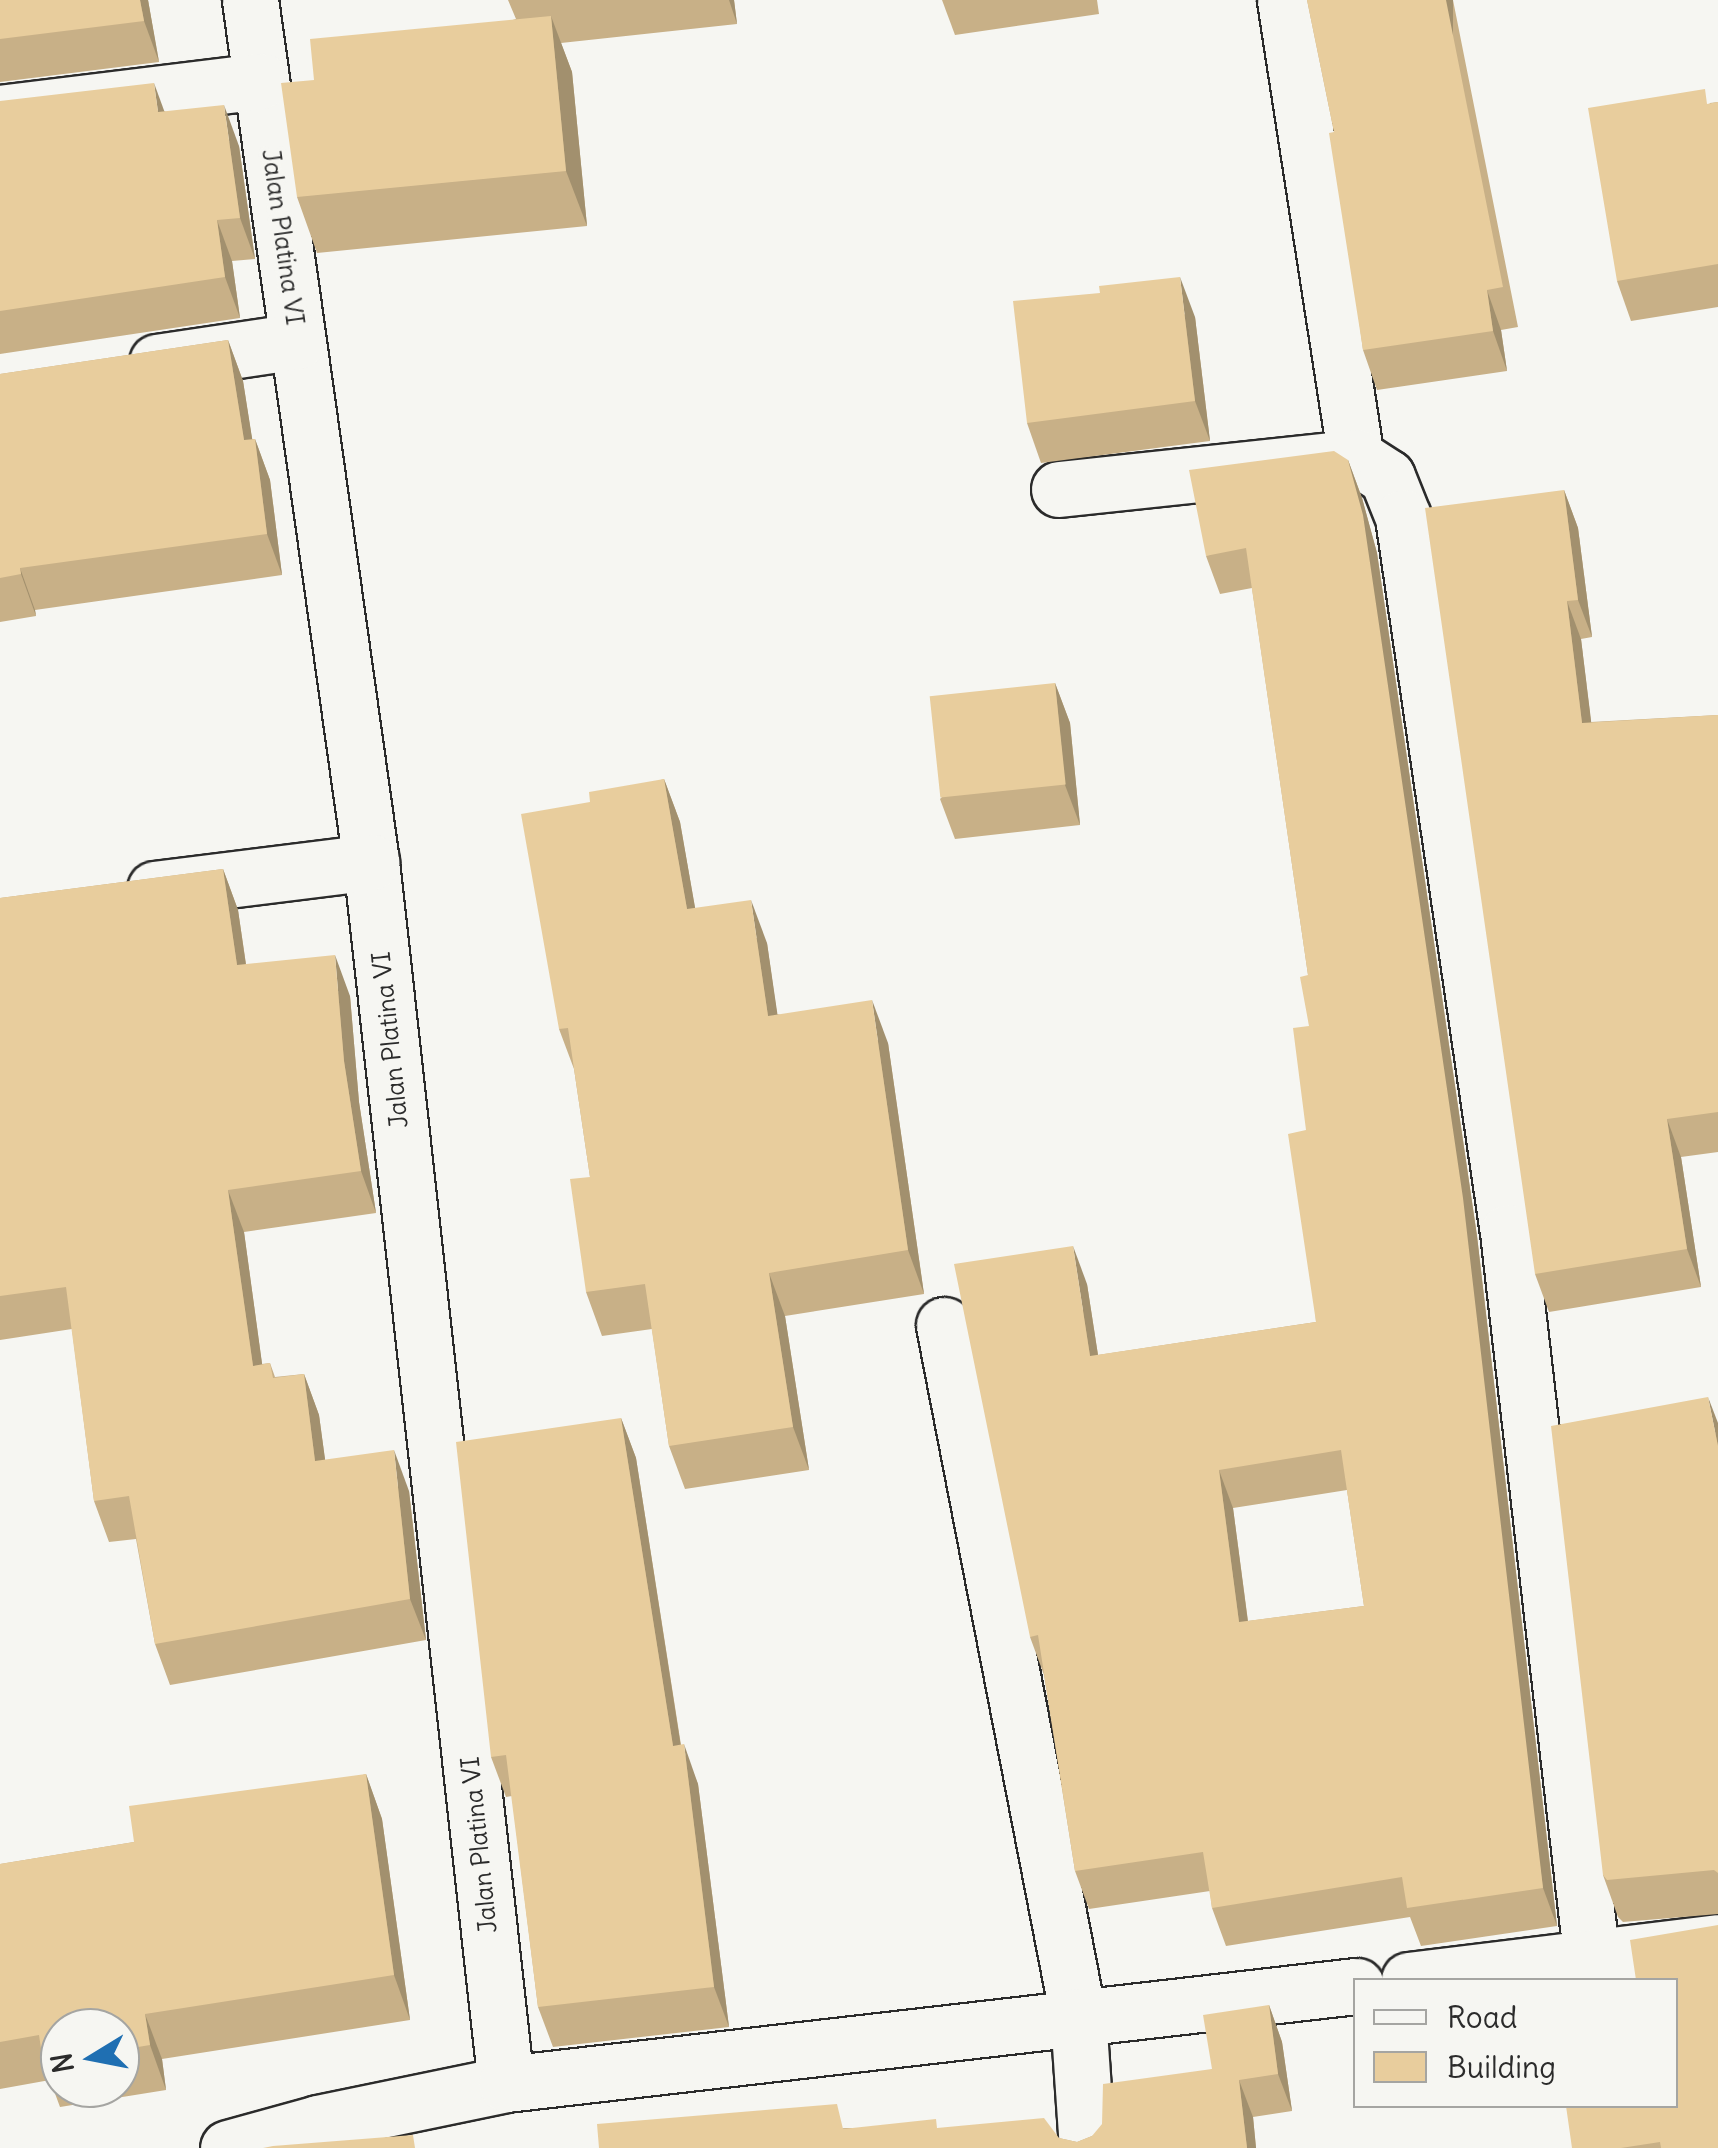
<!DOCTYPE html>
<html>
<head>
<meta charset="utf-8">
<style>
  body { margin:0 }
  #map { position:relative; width:1718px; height:2148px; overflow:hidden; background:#f6f6f2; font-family:Delius,sans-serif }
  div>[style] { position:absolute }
  .roads { filter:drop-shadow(2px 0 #2b2b2b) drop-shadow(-2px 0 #2b2b2b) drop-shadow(0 2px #2b2b2b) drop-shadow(0 -2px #2b2b2b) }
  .minor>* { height:55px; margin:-27.5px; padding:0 27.5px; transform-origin:27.5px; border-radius:27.5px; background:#f6f6f2 }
  .wall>* { inset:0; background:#c8b087 }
  .shaded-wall>* { inset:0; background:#a2906e; transform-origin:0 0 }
  .building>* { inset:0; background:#e8cd9d; transform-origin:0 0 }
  span { translate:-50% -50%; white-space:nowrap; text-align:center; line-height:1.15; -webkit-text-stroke:8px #f6f6f2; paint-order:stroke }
  .street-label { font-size:25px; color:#2b2b2b }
  .legend { position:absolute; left:1353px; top:1978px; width:325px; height:130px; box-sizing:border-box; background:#f6f6f2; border:2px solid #a5a5a2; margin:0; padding:12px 18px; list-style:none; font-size:30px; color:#2b2b2b }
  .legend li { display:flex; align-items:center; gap:20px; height:50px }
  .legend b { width:50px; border:2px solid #a5a5a2 }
  .north { position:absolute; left:40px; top:2008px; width:100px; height:100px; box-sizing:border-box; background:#f6f6f2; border:2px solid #a5a5a2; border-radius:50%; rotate:260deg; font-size:28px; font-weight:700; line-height:40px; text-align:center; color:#2b2b2b }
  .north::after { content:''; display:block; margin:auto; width:35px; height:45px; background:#1f6fb2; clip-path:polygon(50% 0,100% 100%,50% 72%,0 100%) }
</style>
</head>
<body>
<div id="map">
  <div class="roads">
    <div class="minor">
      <i style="left:250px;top:0;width:870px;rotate:82.01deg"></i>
      <i style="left:371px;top:862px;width:1229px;rotate:83.7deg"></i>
      <i style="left:1285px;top:0;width:462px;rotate:81.2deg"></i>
      <i style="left:0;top:113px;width:263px;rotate:-7deg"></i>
      <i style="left:157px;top:362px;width:142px;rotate:-8.5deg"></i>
      <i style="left:1059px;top:489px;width:299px;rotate:-6.1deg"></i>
      <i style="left:1356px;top:457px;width:37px;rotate:33deg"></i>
      <i style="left:1387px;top:477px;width:43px;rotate:68.2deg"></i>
      <i style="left:1403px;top:517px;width:723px;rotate:81.65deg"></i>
      <i style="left:1508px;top:1232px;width:734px;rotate:83.43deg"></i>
      <i style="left:155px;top:889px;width:218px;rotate:-7.1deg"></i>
      <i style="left:944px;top:1325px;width:704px;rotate:79.03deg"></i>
      <i style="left:1078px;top:2016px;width:132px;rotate:86.1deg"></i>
      <i style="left:1409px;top:1980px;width:311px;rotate:-7deg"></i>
      <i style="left:228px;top:2148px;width:93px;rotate:-15.5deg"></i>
      <i style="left:318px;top:2123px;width:192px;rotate:-11.7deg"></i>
      <i style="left:506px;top:2084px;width:856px;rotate:-6.58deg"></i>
    </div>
  </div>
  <div class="wall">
    <i style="clip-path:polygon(0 0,148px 0,159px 62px,0 82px)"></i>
    <i style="clip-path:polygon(508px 0,734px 0,737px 24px,561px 43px,572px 72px,587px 226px,317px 253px,297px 197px,314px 80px,516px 19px)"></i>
    <i style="clip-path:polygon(942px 0,1097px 0,1099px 14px,955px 35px)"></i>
    <i style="clip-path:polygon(1307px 0,1453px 0,1518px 327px,1501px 330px,1507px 371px,1377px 390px,1363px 350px,1334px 132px)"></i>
    <i style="clip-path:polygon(0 101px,164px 111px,239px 146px,255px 259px,232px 261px,240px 318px,0 354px)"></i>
    <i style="clip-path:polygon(1718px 102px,1718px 307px,1631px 321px,1617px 281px,1710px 103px)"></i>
    <i style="clip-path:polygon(1100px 293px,1195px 317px,1210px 441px,1041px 463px,1027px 423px)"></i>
    <i style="clip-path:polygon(228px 340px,243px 381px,252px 439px,255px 439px,270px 480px,282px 575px,35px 610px,36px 616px,0 622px,0 374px)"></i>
    <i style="clip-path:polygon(evenodd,1348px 460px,1362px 498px,1377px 553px,1477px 1236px,1557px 1926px,1421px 1946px,1410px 1917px,1226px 1946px,1212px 1908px,1210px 1891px,1089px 1909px,1075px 1871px,1044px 1675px,1030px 1637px,1087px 1284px,1098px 1355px,1316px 1322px,1306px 1130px,1309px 1026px,1308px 975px,1252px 588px,1220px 594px,1206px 556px,1348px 460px,1347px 1490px,1364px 1606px,1248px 1621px,1233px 1508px,1347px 1490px)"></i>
    <i style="clip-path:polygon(1564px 490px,1578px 528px,1592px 637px,1581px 639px,1591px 722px,1718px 715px,1718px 1152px,1681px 1157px,1701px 1287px,1549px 1312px,1535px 1274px)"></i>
    <i style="clip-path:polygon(1055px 683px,1070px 723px,1080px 825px,955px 839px,940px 799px)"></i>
    <i style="clip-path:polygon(664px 779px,680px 822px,695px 908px,767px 943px,777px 1014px,888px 1043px,924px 1294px,785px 1316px,809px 1470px,685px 1489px,669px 1446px,652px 1329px,602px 1336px,586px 1292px,590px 1177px,574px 1069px,559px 1029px,590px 802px)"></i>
    <i style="clip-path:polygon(223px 869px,238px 910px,246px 964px,350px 996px,359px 1102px,376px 1213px,244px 1232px,262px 1364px,270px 1363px,275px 1377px,304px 1374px,319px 1415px,325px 1460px,409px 1491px,426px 1640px,170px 1685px,155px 1644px,136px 1539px,109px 1542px,94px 1501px,72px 1329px,0 1340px,0 898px)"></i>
    <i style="clip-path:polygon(621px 1418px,636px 1458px,681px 1745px,698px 1784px,729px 2027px,553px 2047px,538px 2007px,512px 1796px,506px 1797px,491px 1757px)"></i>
    <i style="clip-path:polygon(1718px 1423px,1718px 1914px,1623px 1922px,1618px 1917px,1603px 1875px)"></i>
    <i style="clip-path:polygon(evenodd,366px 1774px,382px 1819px,410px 2020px,162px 2059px,166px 2090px,60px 2107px,50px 2080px,0 2089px,0 1864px,134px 1842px,366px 1774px,60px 2028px,120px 2028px,120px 2088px,60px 2088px,60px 2028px)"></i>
    <i style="clip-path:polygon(1269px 2005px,1282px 2042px,1292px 2111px,1253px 2117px,1256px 2148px,599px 2148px,846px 2128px,940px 2128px,1059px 2138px,1077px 2142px,1092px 2136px,1212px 2069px)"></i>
    <i style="clip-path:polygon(1676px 2106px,1718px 2148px,1572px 2148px)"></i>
  </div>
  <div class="shaded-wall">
    <i style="clip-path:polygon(140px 0,148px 0,159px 62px,144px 21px)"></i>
    <i style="clip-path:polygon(729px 0,734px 0,737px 24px)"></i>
    <i style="left:1446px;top:0;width:7px;height:293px"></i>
    <i style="clip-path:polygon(551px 16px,572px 72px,587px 226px,566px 171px)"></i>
    <i style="clip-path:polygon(154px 83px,169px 124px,158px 112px)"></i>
    <i style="clip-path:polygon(224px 105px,239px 146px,255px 259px,240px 218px)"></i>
    <i style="clip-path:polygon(217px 220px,232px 261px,240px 318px,225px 277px)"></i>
    <i style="clip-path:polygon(1180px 277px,1195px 317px,1210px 441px,1195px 401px)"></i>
    <i style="clip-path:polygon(1487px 290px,1501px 330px,1507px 371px,1493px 331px)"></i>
    <i style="clip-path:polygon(228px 340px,243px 381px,259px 482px,244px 440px)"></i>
    <i style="clip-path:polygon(255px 439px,270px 480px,282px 575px,267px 534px)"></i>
    <i style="clip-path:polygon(1348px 460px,1362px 498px,1377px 553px,1477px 1236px,1557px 1926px,1543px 1888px)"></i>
    <i style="clip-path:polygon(1564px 490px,1578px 528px,1592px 637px,1578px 600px)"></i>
    <i style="clip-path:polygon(20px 568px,35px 610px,36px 616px,21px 574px)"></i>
    <i style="clip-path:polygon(1567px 601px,1581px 639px,1596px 761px,1582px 723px)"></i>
    <i style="clip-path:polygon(1055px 683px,1070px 723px,1080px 825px,1065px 785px)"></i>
    <i style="clip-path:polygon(664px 779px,680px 822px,703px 953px,687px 909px)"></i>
    <i style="clip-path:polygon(223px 869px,238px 910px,252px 1007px,237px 965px)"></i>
    <i style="clip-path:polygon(751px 900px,767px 943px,784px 1059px,768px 1016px)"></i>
    <i style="clip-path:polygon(335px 955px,350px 996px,359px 1102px,376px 1213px,361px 1171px,344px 1061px)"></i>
    <i style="clip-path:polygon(872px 1000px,888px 1043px,924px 1294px,908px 1250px)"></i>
    <i style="clip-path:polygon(1667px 1119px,1681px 1157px,1701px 1287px,1687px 1249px)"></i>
    <i style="clip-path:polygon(228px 1190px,244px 1232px,268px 1407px,253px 1366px)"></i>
    <i style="clip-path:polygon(1073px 1246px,1087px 1284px,1104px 1394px,1090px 1356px)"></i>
    <i style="clip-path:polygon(769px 1273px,785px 1316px,809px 1470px,793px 1427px)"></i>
    <i style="clip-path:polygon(304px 1374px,319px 1415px,331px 1503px,315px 1461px)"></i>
    <i style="clip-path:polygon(1708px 1397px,1718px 1423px,1718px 1446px)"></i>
    <i style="clip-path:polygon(621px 1418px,636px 1458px,687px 1786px,673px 1746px)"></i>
    <i style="clip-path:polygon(394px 1450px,409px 1491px,426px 1640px,410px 1599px)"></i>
    <i style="clip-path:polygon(1219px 1470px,1233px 1508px,1253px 1661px,1239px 1622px)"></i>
    <i style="clip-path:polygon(684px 1744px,698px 1784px,729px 2027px,714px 1987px)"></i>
    <i style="clip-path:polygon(366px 1774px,382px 1819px,410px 2020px,394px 1975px)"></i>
    <i style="clip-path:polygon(1269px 2005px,1282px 2042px,1292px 2111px,1278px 2074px)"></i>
    <i style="clip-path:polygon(145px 2014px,162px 2059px,166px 2090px,150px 2045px)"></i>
    <i style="clip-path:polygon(1239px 2080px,1253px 2117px,1256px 2148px,1247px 2148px)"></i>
  </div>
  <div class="building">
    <i style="clip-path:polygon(0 0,140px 0,144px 21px,0 39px)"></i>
    <i style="clip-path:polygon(1307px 0,1446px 0,1503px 287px,1487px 290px,1493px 331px,1363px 350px,1329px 133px,1334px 132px)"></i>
    <i style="clip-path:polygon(551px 16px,566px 171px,297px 197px,281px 83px,314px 80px,310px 39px)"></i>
    <i style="clip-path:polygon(154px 83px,158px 112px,224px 105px,240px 218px,217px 220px,225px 277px,0 311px,0 101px)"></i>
    <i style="clip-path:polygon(1705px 89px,1707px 104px,1718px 102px,1718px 264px,1617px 281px,1588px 108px)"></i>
    <i style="clip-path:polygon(1180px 277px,1195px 401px,1027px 423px,1013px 301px,1100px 293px,1099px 286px)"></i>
    <i style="clip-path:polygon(228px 340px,244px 440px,255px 439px,267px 534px,20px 568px,21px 574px,0 578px,0 374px)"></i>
    <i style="clip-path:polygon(evenodd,1334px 451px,1348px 460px,1363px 515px,1463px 1198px,1543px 1888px,1407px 1908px,1402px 1877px,1212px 1908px,1203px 1852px,1075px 1871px,1038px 1635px,1030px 1637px,954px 1264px,1073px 1246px,1090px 1356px,1316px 1322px,1288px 1134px,1306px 1130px,1293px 1028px,1309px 1026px,1300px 977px,1308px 975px,1246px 548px,1206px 556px,1189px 470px,1334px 451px,1341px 1450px,1364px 1606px,1239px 1622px,1219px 1470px,1341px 1450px)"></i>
    <i style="clip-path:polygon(1564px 490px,1578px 600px,1567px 601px,1582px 723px,1718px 715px,1718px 1112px,1667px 1119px,1687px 1249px,1535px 1274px,1425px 508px)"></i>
    <i style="left:1055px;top:683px;width:102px;height:126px;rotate:84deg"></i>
    <i style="clip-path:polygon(664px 779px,687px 909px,751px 900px,768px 1016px,872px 1000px,908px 1250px,769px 1273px,793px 1427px,669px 1446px,645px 1284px,586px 1292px,570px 1179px,590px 1177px,568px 1028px,559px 1029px,521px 814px,590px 802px,589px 792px)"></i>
    <i style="clip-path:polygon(223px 869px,237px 965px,335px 955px,344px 1061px,361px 1171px,228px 1190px,253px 1366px,270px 1363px,273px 1378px,304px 1374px,315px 1461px,394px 1450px,410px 1599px,155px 1644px,129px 1496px,94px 1501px,66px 1287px,0 1296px,0 898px)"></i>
    <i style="clip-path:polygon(1708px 1397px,1718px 1446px,1718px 1873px,1714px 1870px,1607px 1880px,1603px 1875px,1551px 1426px)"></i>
    <i style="clip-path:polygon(621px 1418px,673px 1746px,684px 1744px,714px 1987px,538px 2007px,506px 1755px,491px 1757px,456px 1442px)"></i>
    <i style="clip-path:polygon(366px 1774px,394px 1975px,145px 2014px,150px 2045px,120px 2050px,120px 2028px,60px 2028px,60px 2060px,43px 2062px,39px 2035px,0 2042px,0 1864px,134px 1842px,129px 1806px)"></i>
    <i style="clip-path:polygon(1718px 1925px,1718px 2148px,1661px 2148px,1660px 2142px,1621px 2148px,1572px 2148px,1566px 2106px,1676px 2106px,1676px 1980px,1636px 1980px,1630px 1940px)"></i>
    <i style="clip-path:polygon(1269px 2005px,1278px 2074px,1239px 2080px,1247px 2148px,599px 2148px,597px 2124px,837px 2104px,843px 2129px,936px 2119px,937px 2128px,1044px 2118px,1059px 2138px,1077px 2142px,1092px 2136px,1102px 2124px,1103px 2084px,1212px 2069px,1203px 2015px)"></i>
    <i style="clip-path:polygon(413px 2135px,415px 2148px,263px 2148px,273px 2146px)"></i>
  </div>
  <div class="street-label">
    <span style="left:283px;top:237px;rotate:82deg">Jalan Platina VI</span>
    <span style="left:390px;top:1040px;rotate:-96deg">Jalan Platina VI</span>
    <span style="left:479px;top:1845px;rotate:-96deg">Jalan Platina VI</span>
  </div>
  <ul class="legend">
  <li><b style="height:12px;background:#f6f6f2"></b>Road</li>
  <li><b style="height:28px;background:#e8cd9d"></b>Building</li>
  </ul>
  <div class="north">N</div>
</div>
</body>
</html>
